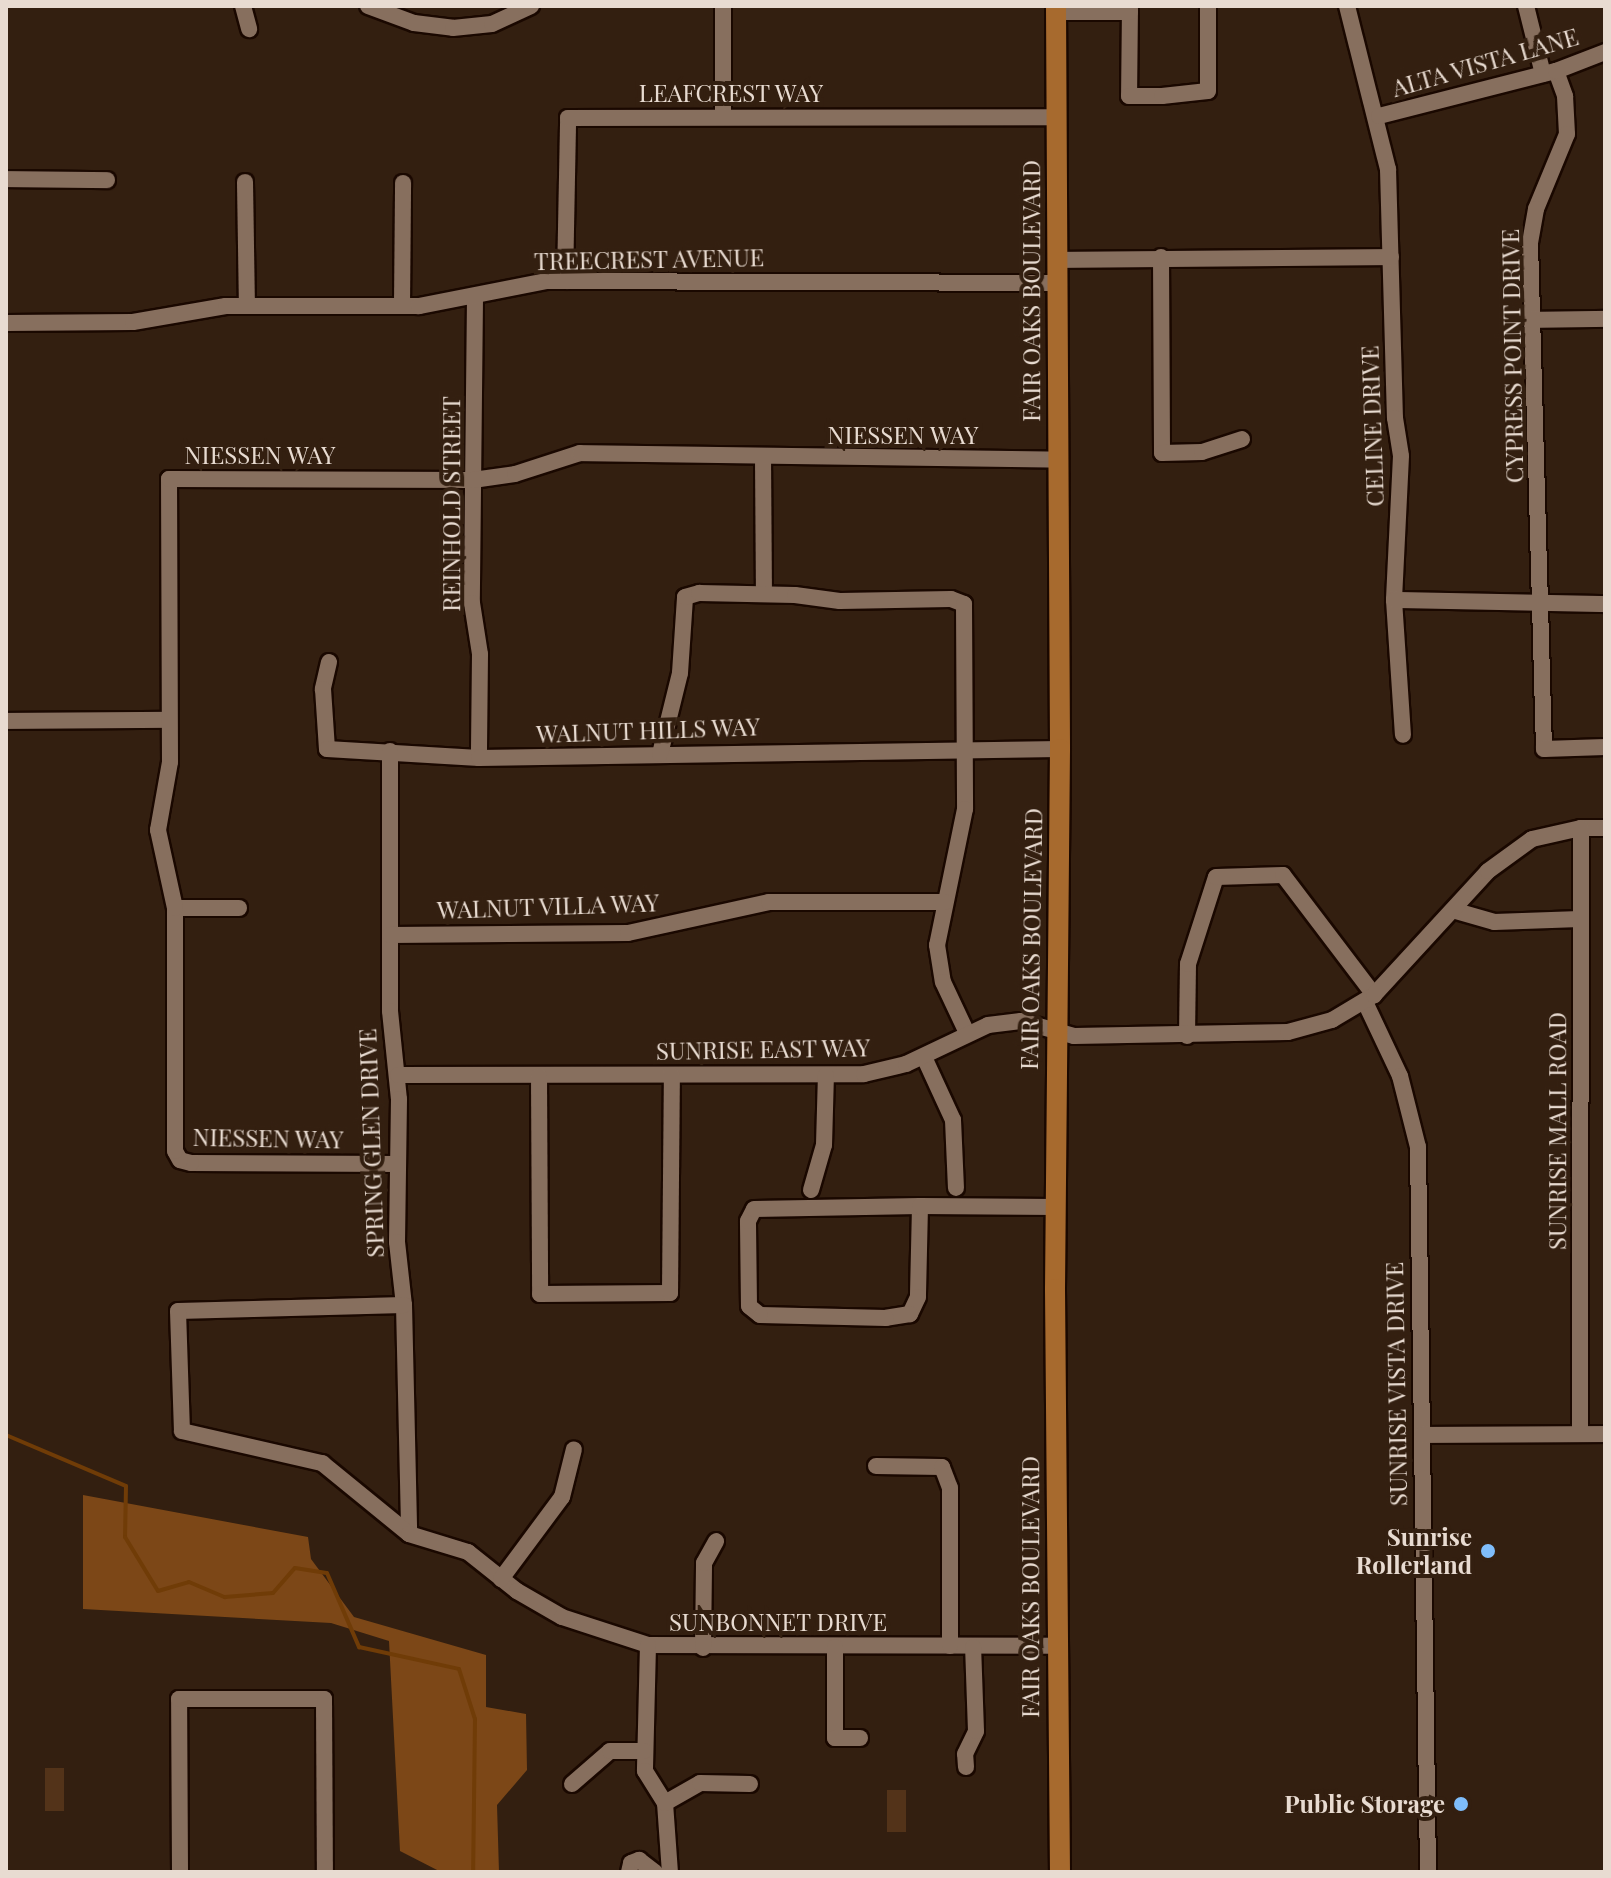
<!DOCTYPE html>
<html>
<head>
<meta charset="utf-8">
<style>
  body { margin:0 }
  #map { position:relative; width:1611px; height:1878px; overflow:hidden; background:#331f10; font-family:"Playfair Display",serif }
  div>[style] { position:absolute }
  .green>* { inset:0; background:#533319; transform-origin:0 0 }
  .forest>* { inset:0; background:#7c4717 }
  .stream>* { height:4px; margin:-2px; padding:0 2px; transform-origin:2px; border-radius:2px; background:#703c07 }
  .roads { filter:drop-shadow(2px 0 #1a0800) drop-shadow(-2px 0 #1a0800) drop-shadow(0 2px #1a0800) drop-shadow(0 -2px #1a0800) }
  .minor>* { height:16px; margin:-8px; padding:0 8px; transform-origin:8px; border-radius:8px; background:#876f5e }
  .major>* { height:20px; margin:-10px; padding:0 10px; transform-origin:10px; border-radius:10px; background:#a76a2e }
  .dots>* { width:22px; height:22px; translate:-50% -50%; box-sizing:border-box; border:4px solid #331f10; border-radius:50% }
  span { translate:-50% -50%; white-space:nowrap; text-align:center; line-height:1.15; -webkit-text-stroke:8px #331f10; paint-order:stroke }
  .street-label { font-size:24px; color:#e8dbd1 }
  .poi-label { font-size:24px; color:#e8dbd1; font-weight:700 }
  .right { translate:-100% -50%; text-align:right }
  .frame { position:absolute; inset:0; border:8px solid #e8dbd1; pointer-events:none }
</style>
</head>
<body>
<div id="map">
  <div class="green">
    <i style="left:45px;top:1768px;width:19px;height:43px"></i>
    <i style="left:887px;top:1790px;width:19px;height:42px"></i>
  </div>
  <div class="forest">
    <i style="clip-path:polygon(83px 1495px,308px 1537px,311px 1559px,354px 1617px,486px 1655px,486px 1707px,526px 1714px,527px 1770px,497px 1805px,499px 1872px,441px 1872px,400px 1851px,389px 1641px,331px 1623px,83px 1609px)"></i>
  </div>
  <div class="stream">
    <i style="left:6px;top:1435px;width:130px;rotate:23deg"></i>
    <i style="left:126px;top:1486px;width:51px;rotate:91.1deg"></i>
    <i style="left:125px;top:1537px;width:63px;rotate:58.6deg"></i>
    <i style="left:158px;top:1591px;width:32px;rotate:-16deg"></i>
    <i style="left:189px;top:1582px;width:39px;rotate:23deg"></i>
    <i style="left:225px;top:1597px;width:48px;rotate:-4.8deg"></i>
    <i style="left:273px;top:1593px;width:33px;rotate:-49deg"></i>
    <i style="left:295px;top:1568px;width:32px;rotate:9deg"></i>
    <i style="left:327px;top:1573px;width:81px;rotate:66.6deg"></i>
    <i style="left:359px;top:1647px;width:102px;rotate:12.4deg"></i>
    <i style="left:459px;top:1669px;width:52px;rotate:72.3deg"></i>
    <i style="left:475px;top:1719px;width:153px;rotate:90.7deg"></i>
  </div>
  <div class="roads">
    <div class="minor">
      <i style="left:243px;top:6px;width:24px;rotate:75deg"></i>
      <i style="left:368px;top:6px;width:49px;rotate:20.3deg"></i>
      <i style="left:414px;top:23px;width:39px;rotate:7deg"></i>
      <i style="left:453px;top:28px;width:39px;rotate:-6deg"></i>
      <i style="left:492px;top:24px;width:43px;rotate:-24.8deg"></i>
      <i style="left:1130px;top:6px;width:90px;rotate:90.6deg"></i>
      <i style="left:1129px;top:96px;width:33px"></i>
      <i style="left:1162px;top:96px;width:46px;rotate:-6.2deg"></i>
      <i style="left:1208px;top:91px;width:85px;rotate:-90deg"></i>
      <i style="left:1347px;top:6px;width:168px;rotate:75.9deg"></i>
      <i style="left:1388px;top:169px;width:249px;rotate:88.4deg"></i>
      <i style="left:1395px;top:418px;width:38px;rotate:81deg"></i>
      <i style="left:1401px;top:456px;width:144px;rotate:92.8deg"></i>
      <i style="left:1394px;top:600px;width:135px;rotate:86.2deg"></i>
      <i style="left:1526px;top:6px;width:70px;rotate:76deg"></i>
      <i style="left:1056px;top:12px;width:74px"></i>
      <i style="left:1556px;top:71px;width:27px;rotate:70deg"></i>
      <i style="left:1565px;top:96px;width:38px;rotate:87deg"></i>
      <i style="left:1567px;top:134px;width:81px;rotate:112.5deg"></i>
      <i style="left:1536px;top:209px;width:34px;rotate:100deg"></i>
      <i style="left:1530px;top:242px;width:507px;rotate:88.42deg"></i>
      <i style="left:1544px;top:749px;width:61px;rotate:-1.9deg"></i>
      <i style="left:723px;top:116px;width:110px;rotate:-90deg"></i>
      <i style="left:1379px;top:116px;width:183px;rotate:-14.3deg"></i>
      <i style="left:1556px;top:71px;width:53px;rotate:-21.2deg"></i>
      <i style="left:6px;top:179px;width:101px;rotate:0.6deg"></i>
      <i style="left:245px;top:182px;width:123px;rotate:89.1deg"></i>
      <i style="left:1161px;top:257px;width:196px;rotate:89.7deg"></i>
      <i style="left:1162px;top:453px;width:40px;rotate:-1.4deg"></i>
      <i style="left:1202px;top:452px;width:42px;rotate:-18deg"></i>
      <i style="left:1057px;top:260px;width:334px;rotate:-0.5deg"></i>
      <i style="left:565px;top:281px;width:163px;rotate:-88.9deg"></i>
      <i style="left:568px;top:118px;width:488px;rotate:-0.1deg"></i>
      <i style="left:475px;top:298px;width:305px;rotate:90.6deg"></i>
      <i style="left:472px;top:603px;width:52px;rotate:81.1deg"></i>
      <i style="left:480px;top:654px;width:104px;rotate:90.6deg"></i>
      <i style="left:402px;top:306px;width:123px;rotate:-89.5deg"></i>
      <i style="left:1531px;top:320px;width:74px;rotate:-0.8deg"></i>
      <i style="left:6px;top:323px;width:127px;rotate:-0.5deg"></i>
      <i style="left:133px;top:322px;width:94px;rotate:-9.8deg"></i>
      <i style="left:226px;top:306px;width:193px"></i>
      <i style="left:419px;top:306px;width:129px;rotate:-11.1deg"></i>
      <i style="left:546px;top:281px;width:511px;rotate:0.22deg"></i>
      <i style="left:763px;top:456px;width:138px;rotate:89.6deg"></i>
      <i style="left:1394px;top:600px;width:211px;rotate:1.1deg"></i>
      <i style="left:329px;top:662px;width:28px;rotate:103deg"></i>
      <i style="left:323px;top:689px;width:60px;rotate:86.2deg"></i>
      <i style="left:327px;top:749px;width:152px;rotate:3.4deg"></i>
      <i style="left:479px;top:758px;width:581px;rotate:-0.89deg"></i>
      <i style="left:6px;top:721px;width:162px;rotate:-0.4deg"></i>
      <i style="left:390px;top:751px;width:260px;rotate:90deg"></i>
      <i style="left:390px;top:1011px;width:88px;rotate:84.2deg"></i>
      <i style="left:399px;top:1099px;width:143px;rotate:90.8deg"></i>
      <i style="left:397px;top:1242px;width:63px;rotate:83.7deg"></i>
      <i style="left:404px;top:1305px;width:229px;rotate:88.7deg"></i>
      <i style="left:660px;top:754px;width:83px;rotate:-76.1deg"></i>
      <i style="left:680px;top:673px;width:76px;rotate:-86.2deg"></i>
      <i style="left:685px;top:597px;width:15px;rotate:-16deg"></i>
      <i style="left:699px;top:593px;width:96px;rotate:1.2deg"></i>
      <i style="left:795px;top:595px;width:45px;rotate:7.6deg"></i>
      <i style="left:840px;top:601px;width:111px;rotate:-1deg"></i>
      <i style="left:951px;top:599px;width:14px;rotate:21deg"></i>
      <i style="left:964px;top:604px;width:205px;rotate:89.7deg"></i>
      <i style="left:965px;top:809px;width:139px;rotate:101.6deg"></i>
      <i style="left:937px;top:945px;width:37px;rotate:81deg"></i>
      <i style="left:943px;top:982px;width:56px;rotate:64.8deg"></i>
      <i style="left:175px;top:908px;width:64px"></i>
      <i style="left:1456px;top:911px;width:40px;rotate:16deg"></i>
      <i style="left:1494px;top:922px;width:86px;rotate:-2deg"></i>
      <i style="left:390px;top:935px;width:238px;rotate:-0.5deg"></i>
      <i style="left:628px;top:933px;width:144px;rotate:-12.4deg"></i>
      <i style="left:769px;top:902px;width:176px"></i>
      <i style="left:1365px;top:1002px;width:82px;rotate:64.7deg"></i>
      <i style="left:1400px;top:1076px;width:73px;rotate:75.8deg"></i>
      <i style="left:1418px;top:1147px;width:725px;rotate:89.21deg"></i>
      <i style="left:1187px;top:1036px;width:72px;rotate:-89.2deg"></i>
      <i style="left:1188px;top:964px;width:91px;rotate:-72.2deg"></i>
      <i style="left:1216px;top:877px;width:67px;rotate:-1.7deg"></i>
      <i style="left:1283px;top:875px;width:151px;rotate:52.8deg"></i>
      <i style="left:924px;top:1057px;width:69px;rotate:65.3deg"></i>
      <i style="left:953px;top:1120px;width:68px;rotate:87.5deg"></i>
      <i style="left:398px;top:1075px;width:466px;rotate:-0.1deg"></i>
      <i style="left:864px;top:1074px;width:43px;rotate:-13.4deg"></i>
      <i style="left:906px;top:1064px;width:91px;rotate:-25.4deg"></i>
      <i style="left:988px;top:1025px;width:33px;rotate:-7deg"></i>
      <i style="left:1021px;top:1021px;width:55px;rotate:15.8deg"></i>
      <i style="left:1074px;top:1036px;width:214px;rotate:-1.1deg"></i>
      <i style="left:1288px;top:1032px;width:46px;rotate:-15.3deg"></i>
      <i style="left:1332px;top:1020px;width:49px;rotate:-30.8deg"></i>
      <i style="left:1374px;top:995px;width:168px;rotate:-47.4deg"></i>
      <i style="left:1488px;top:871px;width:54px;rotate:-36deg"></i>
      <i style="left:1532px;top:839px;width:50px;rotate:-12.7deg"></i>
      <i style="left:1581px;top:828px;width:24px"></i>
      <i style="left:539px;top:1076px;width:218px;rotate:89.7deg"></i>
      <i style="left:540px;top:1294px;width:130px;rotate:-0.4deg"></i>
      <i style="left:670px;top:1293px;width:218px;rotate:-89.5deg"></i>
      <i style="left:398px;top:1164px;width:207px;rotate:-179.7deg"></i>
      <i style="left:191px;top:1163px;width:11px;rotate:-165deg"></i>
      <i style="left:180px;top:1160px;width:10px;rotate:-119deg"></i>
      <i style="left:175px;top:1151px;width:243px;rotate:-90deg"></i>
      <i style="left:175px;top:908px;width:80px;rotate:-102.3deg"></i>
      <i style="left:158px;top:830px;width:69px;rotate:-80deg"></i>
      <i style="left:170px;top:762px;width:283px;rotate:-90.2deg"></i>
      <i style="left:169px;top:479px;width:304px;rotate:0.2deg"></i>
      <i style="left:473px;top:480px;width:42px;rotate:-8.1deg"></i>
      <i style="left:515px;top:474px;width:68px;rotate:-17.9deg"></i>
      <i style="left:580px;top:453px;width:478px;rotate:0.8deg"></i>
      <i style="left:811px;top:1190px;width:47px;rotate:-73.9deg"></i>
      <i style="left:824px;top:1145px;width:70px;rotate:-88.4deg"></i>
      <i style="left:920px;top:1206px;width:91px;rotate:91.3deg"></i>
      <i style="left:918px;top:1297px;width:19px;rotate:115deg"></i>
      <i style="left:910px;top:1314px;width:24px;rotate:171deg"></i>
      <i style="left:886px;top:1318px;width:126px;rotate:-178.6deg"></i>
      <i style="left:760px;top:1315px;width:14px;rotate:-141deg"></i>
      <i style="left:749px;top:1306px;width:85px;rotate:-90.7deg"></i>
      <i style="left:748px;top:1221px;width:13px;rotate:-63deg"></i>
      <i style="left:754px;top:1209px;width:166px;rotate:-1deg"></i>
      <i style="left:920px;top:1206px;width:136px;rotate:0.4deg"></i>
      <i style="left:404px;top:1305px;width:226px;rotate:178.5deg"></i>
      <i style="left:178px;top:1311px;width:120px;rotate:88.1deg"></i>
      <i style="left:182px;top:1431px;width:144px;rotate:12.9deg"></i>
      <i style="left:322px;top:1463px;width:112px;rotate:39.2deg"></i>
      <i style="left:409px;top:1534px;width:62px;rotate:17deg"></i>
      <i style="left:468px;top:1552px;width:63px;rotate:38.5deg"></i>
      <i style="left:517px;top:1591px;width:52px;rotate:30deg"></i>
      <i style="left:562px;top:1617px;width:90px;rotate:18deg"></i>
      <i style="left:648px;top:1645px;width:410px;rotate:0.1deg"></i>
      <i style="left:1580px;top:1434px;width:606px;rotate:-89.91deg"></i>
      <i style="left:1422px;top:1435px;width:183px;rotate:-0.3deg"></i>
      <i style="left:876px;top:1466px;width:66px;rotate:0.9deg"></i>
      <i style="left:942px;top:1467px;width:22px;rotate:69deg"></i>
      <i style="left:950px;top:1488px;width:158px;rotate:90deg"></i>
      <i style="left:501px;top:1579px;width:102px;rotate:-53.4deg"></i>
      <i style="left:562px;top:1497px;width:49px;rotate:-76deg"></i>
      <i style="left:648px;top:1645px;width:126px;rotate:91.4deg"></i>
      <i style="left:645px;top:1771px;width:38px;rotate:58deg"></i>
      <i style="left:665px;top:1803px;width:69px;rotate:85.9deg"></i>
      <i style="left:835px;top:1647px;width:91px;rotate:90deg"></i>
      <i style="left:835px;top:1738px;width:25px"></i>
      <i style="left:703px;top:1648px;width:85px;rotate:-89.3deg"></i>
      <i style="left:704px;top:1563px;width:25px;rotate:-61deg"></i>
      <i style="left:966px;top:1767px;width:13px;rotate:-94deg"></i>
      <i style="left:965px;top:1754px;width:25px;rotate:-64deg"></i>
      <i style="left:976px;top:1731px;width:84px;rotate:-92deg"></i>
      <i style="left:572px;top:1784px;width:50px;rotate:-41deg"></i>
      <i style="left:610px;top:1751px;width:34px"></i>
      <i style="left:665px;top:1803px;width:40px;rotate:-29.7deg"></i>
      <i style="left:700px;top:1783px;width:50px;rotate:1.1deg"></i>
      <i style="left:180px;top:1872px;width:173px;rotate:-90.3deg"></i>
      <i style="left:179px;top:1699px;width:145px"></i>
      <i style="left:324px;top:1699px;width:173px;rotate:89.7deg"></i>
      <i style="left:629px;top:1872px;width:9px;rotate:-77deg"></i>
      <i style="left:631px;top:1863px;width:9px;rotate:-21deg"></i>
      <i style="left:639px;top:1860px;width:20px;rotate:37deg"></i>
    </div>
    <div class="major">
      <i style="left:1056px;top:6px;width:743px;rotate:89.69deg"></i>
      <i style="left:1060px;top:749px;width:540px;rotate:90.53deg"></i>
      <i style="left:1055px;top:1289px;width:583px;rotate:89.51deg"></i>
    </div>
  </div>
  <div class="dots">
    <i style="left:1488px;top:1551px;background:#7fbdfa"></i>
    <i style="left:1461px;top:1804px;background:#7fbdfa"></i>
  </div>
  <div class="street-label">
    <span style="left:1485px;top:62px;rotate:-16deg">ALTA VISTA LANE</span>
    <span style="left:731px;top:93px">LEAFCREST WAY</span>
    <span style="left:649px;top:259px;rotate:-1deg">TREECREST AVENUE</span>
    <span style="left:1031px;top:291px;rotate:-90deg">FAIR OAKS BOULEVARD</span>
    <span style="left:1512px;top:356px;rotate:-91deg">CYPRESS POINT DRIVE</span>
    <span style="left:1372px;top:426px;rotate:-92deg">CELINE DRIVE</span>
    <span style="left:903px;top:435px">NIESSEN WAY</span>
    <span style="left:260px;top:455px">NIESSEN WAY</span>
    <span style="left:451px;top:504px;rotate:-90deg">REINHOLD STREET</span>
    <span style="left:648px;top:730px;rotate:-2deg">WALNUT HILLS WAY</span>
    <span style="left:548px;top:906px;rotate:-2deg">WALNUT VILLA WAY</span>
    <span style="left:1031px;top:939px;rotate:-89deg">FAIR OAKS BOULEVARD</span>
    <span style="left:763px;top:1049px;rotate:-1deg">SUNRISE EAST WAY</span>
    <span style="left:1557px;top:1131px;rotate:-90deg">SUNRISE MALL ROAD</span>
    <span style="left:268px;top:1138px;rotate:1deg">NIESSEN WAY</span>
    <span style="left:371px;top:1143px;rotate:-92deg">SPRING GLEN DRIVE</span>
    <span style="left:1396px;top:1384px;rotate:-91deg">SUNRISE VISTA DRIVE</span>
    <span style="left:1030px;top:1587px;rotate:-90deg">FAIR OAKS BOULEVARD</span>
    <span style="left:778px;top:1622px">SUNBONNET DRIVE</span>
  </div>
  <div class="poi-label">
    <span class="right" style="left:1472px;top:1551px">Sunrise<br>Rollerland</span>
    <span class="right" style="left:1445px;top:1804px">Public Storage</span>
  </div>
  <div class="frame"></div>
</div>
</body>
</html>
